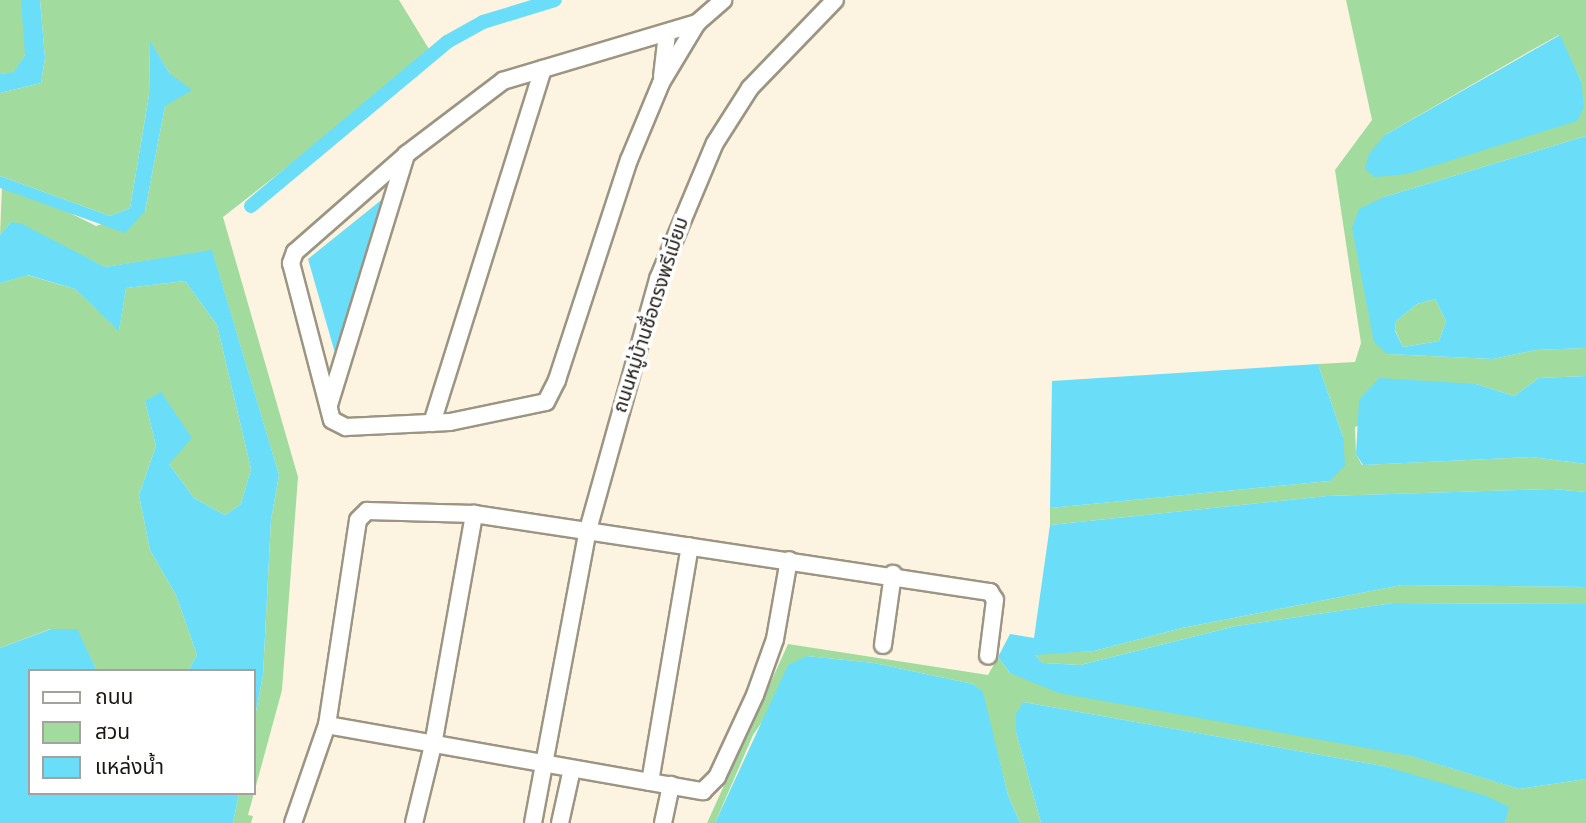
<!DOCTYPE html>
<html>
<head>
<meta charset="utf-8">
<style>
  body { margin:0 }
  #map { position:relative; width:1586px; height:823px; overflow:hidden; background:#fcf4e0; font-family:Helvetica,"Noto Sans Thai",sans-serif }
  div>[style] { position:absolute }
  .green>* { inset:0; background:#a1db9e }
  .water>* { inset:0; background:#6addf9 }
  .canal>* { height:14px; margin:-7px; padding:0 7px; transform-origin:7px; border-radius:7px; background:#6addf9 }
  .roads { filter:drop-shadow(2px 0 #9c9583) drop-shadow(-2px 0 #9c9583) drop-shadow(0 2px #9c9583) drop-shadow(0 -2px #9c9583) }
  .minor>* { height:16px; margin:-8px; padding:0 8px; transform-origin:8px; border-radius:8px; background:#fff }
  span { translate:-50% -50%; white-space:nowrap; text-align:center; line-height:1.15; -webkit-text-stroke:7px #fff; paint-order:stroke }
  .street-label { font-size:19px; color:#1a1710 }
  .legend { position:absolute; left:28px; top:669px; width:228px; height:126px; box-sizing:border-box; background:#fff; border:2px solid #a3a29f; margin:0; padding:9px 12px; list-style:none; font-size:21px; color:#1a1710 }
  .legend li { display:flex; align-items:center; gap:14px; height:35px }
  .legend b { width:35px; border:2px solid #a3a29f }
</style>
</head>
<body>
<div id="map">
  <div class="green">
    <i style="clip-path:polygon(0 0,21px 0,26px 16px,25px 55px,14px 73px,0 74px)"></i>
    <i style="clip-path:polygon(40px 0,399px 0,432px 54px,223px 217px,298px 477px,282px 690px,254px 793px,254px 722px,263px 675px,271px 520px,279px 475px,212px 251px,105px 267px,11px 222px,0 235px,2px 187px,42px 199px,96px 226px,145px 211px,165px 106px,170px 74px,150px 42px,149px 95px,130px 208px,110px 216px,0 176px,0 93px,41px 83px,45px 58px)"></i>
    <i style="clip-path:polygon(evenodd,1346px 0,1586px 0,1586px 136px,1384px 197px,1387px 354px,1493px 359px,1536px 350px,1586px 348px,1586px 376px,1539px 378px,1514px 396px,1476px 384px,1355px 427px,1356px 454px,1362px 465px,1531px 457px,1586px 464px,1586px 492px,1552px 489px,1327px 496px,1050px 525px,1050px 508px,1330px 481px,1343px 437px,1318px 364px,1355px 362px,1361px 343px,1335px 170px,1372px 120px,1346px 0,1559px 35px,1581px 81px,1385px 135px,1528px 52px,1559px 35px)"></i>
    <i style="clip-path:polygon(27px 275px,75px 289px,119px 330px,126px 288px,185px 281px,217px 325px,251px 469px,241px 504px,225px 515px,194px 498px,169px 464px,145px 401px,156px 446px,139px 495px,150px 550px,176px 595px,197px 655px,188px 671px,97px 671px,76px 629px,50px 629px,0 648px,0 283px)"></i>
    <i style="clip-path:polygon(1435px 299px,1446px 321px,1439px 341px,1403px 347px,1395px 330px,1396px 321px,1417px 304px)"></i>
    <i style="clip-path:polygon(1402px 585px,1586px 587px,1586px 604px,1393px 603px,1236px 626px,1080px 665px,1043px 663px,1034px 654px,1094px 651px,1182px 628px)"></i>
    <i style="clip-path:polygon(788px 644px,988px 675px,998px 657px,1010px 673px,1412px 756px,1519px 789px,1586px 779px,1586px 823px,1505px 823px,1508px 807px,1383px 766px,1023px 702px,1016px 732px,1041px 823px,1020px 823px,1008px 795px,982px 692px,973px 684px,874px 663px,807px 656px,753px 735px,715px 823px,707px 823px)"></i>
    <i style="clip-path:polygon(239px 793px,254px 793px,248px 815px,253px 816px,251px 823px,233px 823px)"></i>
  </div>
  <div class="water">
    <i style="clip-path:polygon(21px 0,40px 0,45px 58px,41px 83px,0 93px,0 74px,14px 72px,25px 55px)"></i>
    <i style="clip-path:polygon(1560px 35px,1581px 81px,1584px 107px,1577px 121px,1407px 174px,1375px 177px,1365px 169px,1369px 154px,1385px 135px)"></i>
    <i style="clip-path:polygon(150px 41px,170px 74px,192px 90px,165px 106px,145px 211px,125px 233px,0 188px,0 176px,110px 216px,130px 208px,149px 95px)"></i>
    <i style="clip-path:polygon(evenodd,1586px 136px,1586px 348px,1536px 350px,1493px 359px,1387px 354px,1374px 342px,1352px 228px,1359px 209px,1384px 197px,1586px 136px,1435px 299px,1446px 321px,1439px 341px,1403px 347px,1395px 331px,1396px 321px,1417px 304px,1435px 299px)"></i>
    <i style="clip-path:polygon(395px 189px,337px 360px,308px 259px)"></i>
    <i style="clip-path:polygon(11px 222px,22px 224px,105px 267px,212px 250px,279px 475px,271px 520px,263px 675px,254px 722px,254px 671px,188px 671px,197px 655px,176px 595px,150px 550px,139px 495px,156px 446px,145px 401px,161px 392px,192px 438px,169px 464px,194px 498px,225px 515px,241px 504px,251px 469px,217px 325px,185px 281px,126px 288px,119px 331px,75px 289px,28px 275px,0 283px,0 235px)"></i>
    <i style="clip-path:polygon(1318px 364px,1343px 437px,1345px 465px,1330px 481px,1050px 508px,1052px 381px)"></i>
    <i style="clip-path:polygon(1586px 376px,1586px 464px,1531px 457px,1363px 465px,1356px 454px,1359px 400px,1379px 378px,1476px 384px,1514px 396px,1539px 378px)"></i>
    <i style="clip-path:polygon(1552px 489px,1586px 492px,1586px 587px,1402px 585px,1182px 628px,1094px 651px,1035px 655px,1043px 663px,1080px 665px,1236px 626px,1393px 603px,1586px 604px,1586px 779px,1519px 789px,1411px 756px,1059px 693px,1010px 673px,998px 657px,1010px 634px,1034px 638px,1050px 525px,1327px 496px)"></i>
    <i style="clip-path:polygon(51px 629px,77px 629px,97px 671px,30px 671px,30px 793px,239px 793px,233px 823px,0 823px,0 648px)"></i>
    <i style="clip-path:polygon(807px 656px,874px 663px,973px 684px,983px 692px,1008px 795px,1020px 823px,715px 823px,788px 665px)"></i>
    <i style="clip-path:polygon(1023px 702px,1383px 766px,1486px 796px,1509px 807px,1505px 823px,1041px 823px,1016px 732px,1016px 714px)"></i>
  </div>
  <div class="canal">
    <i style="left:251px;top:206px;width:256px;rotate:-39.9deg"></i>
    <i style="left:447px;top:42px;width:41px;rotate:-29.1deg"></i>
    <i style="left:483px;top:22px;width:75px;rotate:-17deg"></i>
  </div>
  <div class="roads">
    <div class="minor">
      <i style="left:697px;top:23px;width:202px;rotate:163.4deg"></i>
      <i style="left:503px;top:81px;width:121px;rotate:142.8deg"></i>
      <i style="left:407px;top:154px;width:149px;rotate:138.8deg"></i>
      <i style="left:295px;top:252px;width:12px;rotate:110deg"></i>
      <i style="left:291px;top:263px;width:162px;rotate:75.4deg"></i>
      <i style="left:332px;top:420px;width:16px;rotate:27deg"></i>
      <i style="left:346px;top:427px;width:104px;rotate:-2.8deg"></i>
      <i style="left:450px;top:422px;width:98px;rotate:-11.8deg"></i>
      <i style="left:546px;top:402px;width:25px;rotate:-63deg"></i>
      <i style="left:557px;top:380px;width:231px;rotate:-71.9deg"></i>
      <i style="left:629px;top:160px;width:83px;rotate:-67.4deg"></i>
      <i style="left:661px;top:83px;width:70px;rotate:-59deg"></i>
      <i style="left:697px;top:23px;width:35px;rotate:-41deg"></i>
      <i style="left:662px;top:77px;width:43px;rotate:-83.4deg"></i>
      <i style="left:329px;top:405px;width:262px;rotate:-72.9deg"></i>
      <i style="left:432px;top:423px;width:371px;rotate:-72.6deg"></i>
      <i style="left:883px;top:645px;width:72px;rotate:-82deg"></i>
      <i style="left:327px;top:725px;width:382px;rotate:10deg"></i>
      <i style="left:703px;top:791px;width:20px;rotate:-45deg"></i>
      <i style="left:717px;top:777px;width:90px;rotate:-65.1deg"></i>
      <i style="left:755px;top:695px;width:59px;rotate:-70.3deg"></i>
      <i style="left:775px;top:639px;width:80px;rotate:-80deg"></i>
      <i style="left:650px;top:782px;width:239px;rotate:-80.4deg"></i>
      <i style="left:293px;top:823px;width:104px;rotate:-70.9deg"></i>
      <i style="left:327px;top:725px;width:207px;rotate:-81.4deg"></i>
      <i style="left:358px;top:520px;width:13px;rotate:-45deg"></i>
      <i style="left:367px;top:511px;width:107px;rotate:1.6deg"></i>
      <i style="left:474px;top:514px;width:522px;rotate:8.6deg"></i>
      <i style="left:990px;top:592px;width:9px;rotate:58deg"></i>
      <i style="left:995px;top:600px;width:56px;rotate:97.1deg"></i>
      <i style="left:414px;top:823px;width:80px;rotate:-76.3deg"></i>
      <i style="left:433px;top:745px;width:235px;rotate:-79.9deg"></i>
      <i style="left:533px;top:823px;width:298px;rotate:-79.4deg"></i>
      <i style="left:588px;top:530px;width:261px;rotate:-74.4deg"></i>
      <i style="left:658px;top:279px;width:147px;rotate:-67.3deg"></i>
      <i style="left:715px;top:143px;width:65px;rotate:-57.5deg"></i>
      <i style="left:750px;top:88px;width:122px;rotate:-46deg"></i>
      <i style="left:560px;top:823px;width:55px;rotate:-77.5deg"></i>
      <i style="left:663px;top:823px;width:39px;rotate:-78deg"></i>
    </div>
  </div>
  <div class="street-label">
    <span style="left:651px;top:315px;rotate:-72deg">ถนนหมู่บ้านซื่อตรงพรีเมี่ยม</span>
  </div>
  <ul class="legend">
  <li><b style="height:9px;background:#fff"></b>ถนน</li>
  <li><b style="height:19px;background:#a1db9e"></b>สวน</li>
  <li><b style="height:19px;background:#6addf9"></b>แหล่งน้ำ</li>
  </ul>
</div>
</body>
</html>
